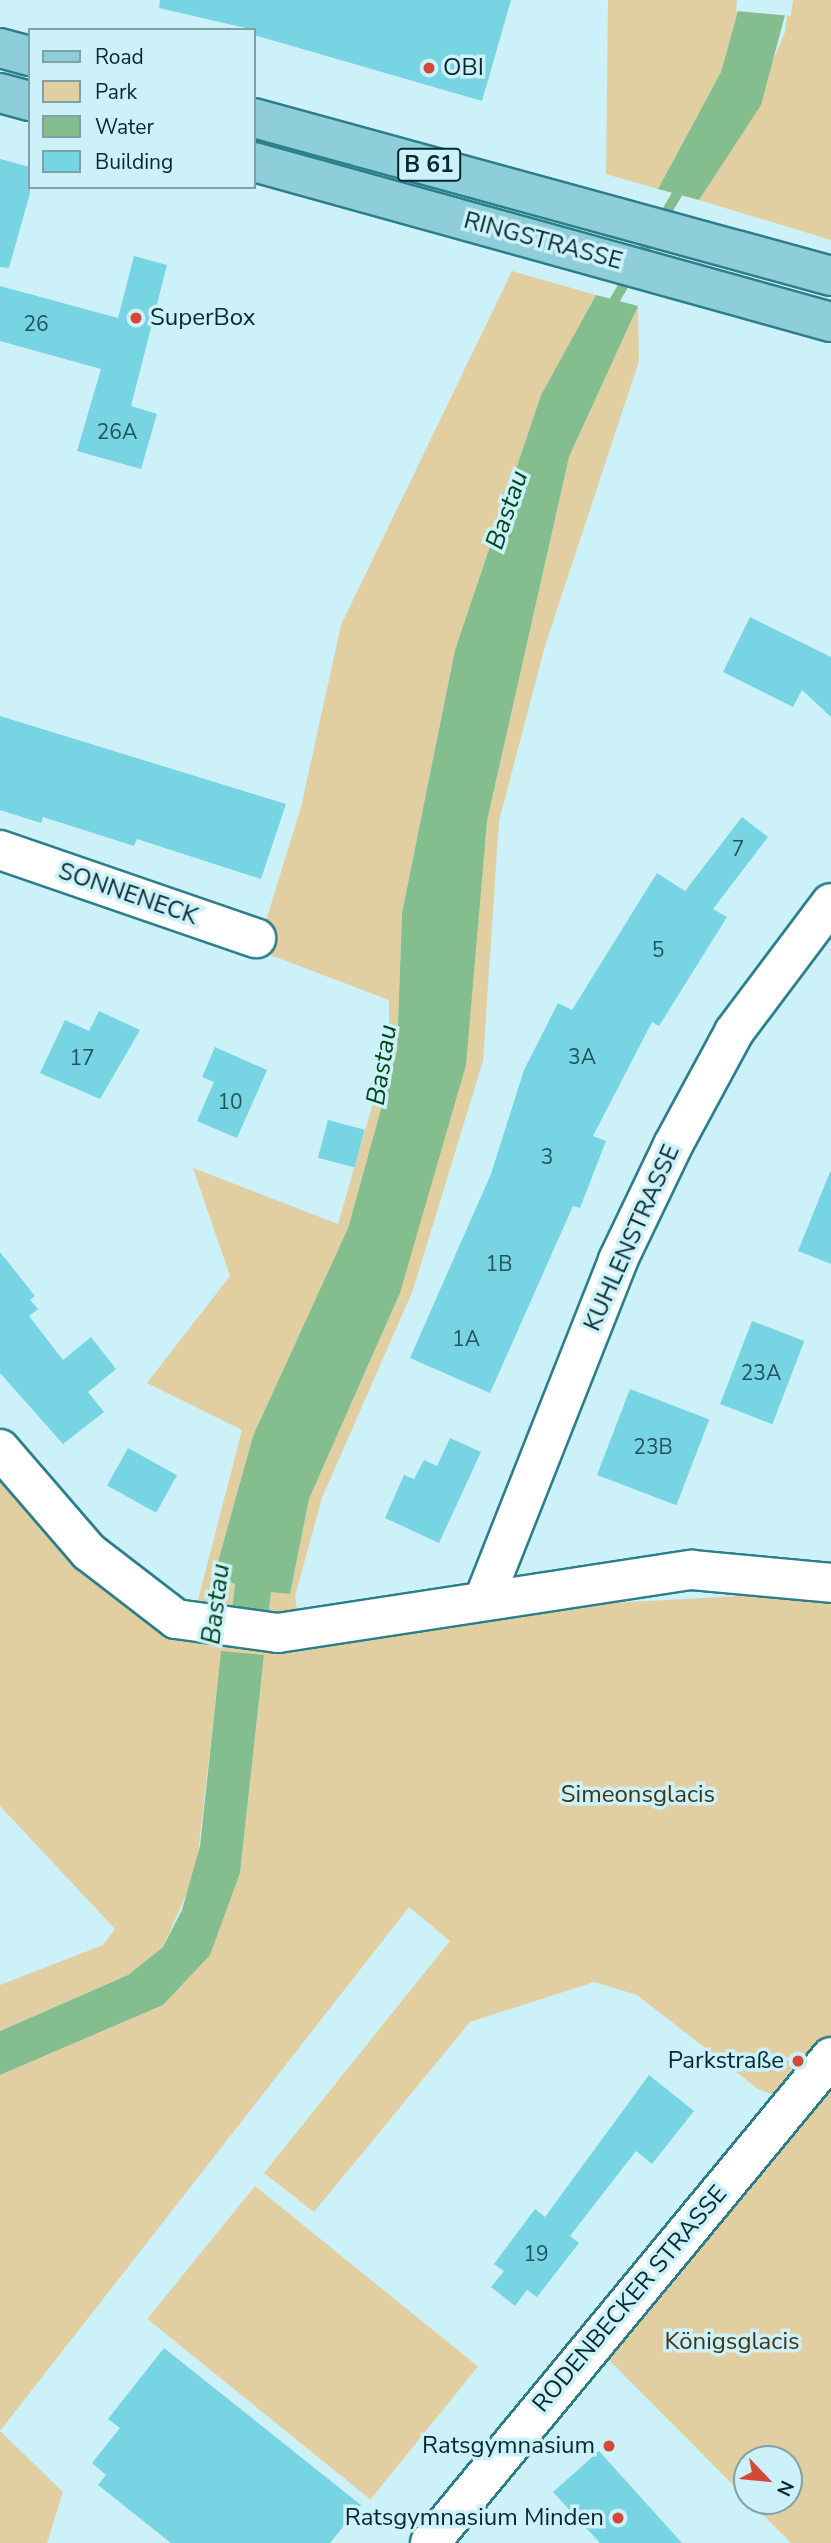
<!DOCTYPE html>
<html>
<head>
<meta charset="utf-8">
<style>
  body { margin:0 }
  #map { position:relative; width:831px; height:2543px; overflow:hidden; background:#ccf1f8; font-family:"Nunito Sans",sans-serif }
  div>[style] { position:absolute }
  .green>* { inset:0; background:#e1cfa1; transform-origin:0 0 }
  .water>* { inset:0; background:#85be8e }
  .pier>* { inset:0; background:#ccf1f8 }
  .stream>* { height:10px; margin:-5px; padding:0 5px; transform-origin:5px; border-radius:5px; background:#85be8e }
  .building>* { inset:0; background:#77d4e3; transform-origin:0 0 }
  .roads { filter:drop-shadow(2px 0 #2b7f8b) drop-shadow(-2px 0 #2b7f8b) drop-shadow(0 2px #2b7f8b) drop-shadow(0 -2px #2b7f8b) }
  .street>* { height:38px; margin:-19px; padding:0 19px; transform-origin:19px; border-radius:19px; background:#fff }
  .primary>* { height:38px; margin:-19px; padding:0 19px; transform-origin:19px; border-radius:19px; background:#8eced8 }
  .dots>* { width:19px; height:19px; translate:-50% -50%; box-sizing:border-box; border:4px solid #ccf1f8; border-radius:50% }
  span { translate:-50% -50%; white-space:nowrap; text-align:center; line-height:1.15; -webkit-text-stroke:7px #ccf1f8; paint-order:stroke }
  .number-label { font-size:21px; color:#22545c }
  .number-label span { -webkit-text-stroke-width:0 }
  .shield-label span { padding:2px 5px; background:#ccf1f8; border:2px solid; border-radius:5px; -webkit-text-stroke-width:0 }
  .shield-label { font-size:23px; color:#06292f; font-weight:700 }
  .poi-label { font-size:24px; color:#06292f }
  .left { translate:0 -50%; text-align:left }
  .right { translate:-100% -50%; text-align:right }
  .street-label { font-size:24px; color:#06292f }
  .park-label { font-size:24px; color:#403517 }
  .water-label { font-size:26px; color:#004619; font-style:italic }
  .legend { position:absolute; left:28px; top:28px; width:228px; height:161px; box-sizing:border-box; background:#ccf1f8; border:2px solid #7da1a8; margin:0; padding:9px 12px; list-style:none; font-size:21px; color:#06292f }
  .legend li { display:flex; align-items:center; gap:14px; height:35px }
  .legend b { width:35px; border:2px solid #7da1a8 }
  .north { position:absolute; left:733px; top:2445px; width:70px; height:70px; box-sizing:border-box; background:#ccf1f8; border:2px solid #7da1a8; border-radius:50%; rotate:116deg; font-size:19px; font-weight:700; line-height:28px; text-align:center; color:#06292f }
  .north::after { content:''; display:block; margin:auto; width:24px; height:32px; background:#d44739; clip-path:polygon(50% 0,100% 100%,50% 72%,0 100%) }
</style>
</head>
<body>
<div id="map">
  <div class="green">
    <i style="clip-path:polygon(608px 0,741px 0,721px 72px,658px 189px,606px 174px)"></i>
    <i style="clip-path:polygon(789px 0,831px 0,831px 240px,699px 200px,744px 128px,785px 32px)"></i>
    <i style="clip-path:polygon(512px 271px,596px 295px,541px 395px,455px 650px,402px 913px,397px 1051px,348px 1228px,253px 1436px,214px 1576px,235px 1583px,231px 1618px,197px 1604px,242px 1430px,147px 1383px,230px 1276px,193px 1168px,338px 1224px,389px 1048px,389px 1000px,257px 950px,301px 807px,341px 625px)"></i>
    <i style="clip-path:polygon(638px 306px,639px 361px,545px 646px,499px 821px,483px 1061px,413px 1290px,322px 1498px,295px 1596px,298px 1620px,814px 1592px,831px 1605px,831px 2543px,791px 2543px,749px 2501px,789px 2501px,789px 2459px,747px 2459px,747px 2499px,598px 2349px,797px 2103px,758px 2089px,637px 1995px,594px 1982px,470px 2022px,314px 2212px,264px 2173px,450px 1941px,409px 1907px,0 2431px,63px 2492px,47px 2543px,0 2543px,0 2075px,163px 2005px,240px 1873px,264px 1655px,221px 1652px,196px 1872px,163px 1947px,128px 1975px,0 2031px,0 1985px,103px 1945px,115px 1929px,0 1806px,0 1440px,163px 1627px,268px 1621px,271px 1591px,290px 1594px,309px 1499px,400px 1293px,477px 911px,487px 821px,569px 457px)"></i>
    <i style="left:255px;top:2186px;width:287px;height:171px;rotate:39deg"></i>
  </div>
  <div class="water">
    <i style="clip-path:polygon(741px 0,789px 0,761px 105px,699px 200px,658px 189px,721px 72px)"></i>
    <i style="clip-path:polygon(596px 295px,638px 306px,569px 457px,487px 821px,466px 1065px,400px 1293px,309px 1499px,290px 1594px,271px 1592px,268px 1621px,231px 1618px,235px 1584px,214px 1576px,253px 1436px,348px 1228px,397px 1051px,402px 913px,455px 650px,541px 395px)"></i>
    <i style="clip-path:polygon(221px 1651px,264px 1655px,240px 1873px,210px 1955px,163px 2005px,0 2075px,0 2031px,128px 1975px,163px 1947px,182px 1910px,200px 1846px)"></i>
  </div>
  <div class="pier">
    <i style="clip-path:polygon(737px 0,793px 0,791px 16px,736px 11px)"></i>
  </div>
  <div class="stream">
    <i style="left:609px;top:310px;width:148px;rotate:-59.6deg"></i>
  </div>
  <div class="building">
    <i style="clip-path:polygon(160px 0,511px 0,482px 101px,254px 35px,254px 30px,159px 8px)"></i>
    <i style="clip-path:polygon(0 159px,30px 167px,30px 193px,9px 268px,0 267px)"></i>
    <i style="clip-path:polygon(134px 256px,167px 265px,131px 406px,157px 414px,141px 469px,77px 451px,101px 369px,0 341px,0 286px,118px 318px)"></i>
    <i style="clip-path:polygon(750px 617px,831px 657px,831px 717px,802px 690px,793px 707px,723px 672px)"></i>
    <i style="clip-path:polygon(0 716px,286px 804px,261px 879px,137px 839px,134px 846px,43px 817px,41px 823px,0 810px)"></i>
    <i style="clip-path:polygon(742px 817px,768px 837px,713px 909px,727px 917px,659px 1026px,652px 1022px,593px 1136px,606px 1141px,580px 1208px,573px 1206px,490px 1393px,410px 1358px,491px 1174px,524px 1070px,558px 1003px,572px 1010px,657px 873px,685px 891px)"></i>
    <i style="clip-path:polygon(99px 1011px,140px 1030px,100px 1099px,40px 1073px,65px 1020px,89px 1031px)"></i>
    <i style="clip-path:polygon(215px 1047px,267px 1070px,237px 1138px,197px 1121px,214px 1082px,202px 1077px)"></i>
    <i style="left:328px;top:1120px;width:38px;height:39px;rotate:15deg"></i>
    <i style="clip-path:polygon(830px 1172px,831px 1172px,831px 1264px,798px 1251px)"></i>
    <i style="clip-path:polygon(0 1252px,35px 1296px,30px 1300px,38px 1309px,29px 1316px,63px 1360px,91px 1337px,116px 1369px,88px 1392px,104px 1412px,63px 1444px,0 1373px)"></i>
    <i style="left:752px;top:1321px;width:56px;height:89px;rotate:21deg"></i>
    <i style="left:630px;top:1389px;width:85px;height:92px;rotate:21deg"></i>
    <i style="clip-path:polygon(450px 1438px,481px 1452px,439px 1543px,385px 1518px,404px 1475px,414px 1479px,424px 1460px,437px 1466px)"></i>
    <i style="left:128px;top:1448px;width:56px;height:43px;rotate:29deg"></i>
    <i style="clip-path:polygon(649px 2075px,694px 2111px,652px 2164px,636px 2151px,570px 2236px,579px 2243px,537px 2297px,527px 2290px,515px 2306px,491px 2287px,504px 2271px,494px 2264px,535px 2209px,545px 2217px)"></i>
    <i style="clip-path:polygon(164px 2348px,361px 2505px,330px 2543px,171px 2543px,98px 2485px,106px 2475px,92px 2463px,120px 2428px,108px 2419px)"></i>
    <i style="clip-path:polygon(599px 2451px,682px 2543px,600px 2543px,553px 2492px)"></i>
  </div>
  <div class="roads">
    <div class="street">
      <i style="left:0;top:850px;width:271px;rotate:19deg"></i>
      <i style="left:0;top:1449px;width:136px;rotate:49.2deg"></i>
      <i style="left:89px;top:1552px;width:110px;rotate:37.6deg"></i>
      <i style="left:176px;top:1619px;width:103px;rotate:7.8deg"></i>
      <i style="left:278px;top:1633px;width:419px;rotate:-8.7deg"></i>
      <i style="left:692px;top:1570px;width:140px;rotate:5.3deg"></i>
      <i style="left:484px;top:1599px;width:365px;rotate:-68.4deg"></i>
      <i style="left:618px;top:1260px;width:127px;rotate:-64.4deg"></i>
      <i style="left:673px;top:1145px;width:128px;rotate:-61.6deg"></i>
      <i style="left:734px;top:1032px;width:161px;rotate:-53.1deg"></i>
      <i style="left:430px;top:2543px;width:630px;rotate:-50.47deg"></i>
    </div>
    <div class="primary">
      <i style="left:0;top:48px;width:31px;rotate:15deg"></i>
      <i style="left:0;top:93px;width:31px;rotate:15deg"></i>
      <i style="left:254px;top:118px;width:598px;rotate:15.31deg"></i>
      <i style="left:254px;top:162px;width:599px;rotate:15.5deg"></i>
    </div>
  </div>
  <div class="dots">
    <i style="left:429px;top:68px;background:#d44739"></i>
    <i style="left:136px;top:318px;background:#d44739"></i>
    <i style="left:798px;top:2061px;background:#d44739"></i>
    <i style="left:609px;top:2446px;background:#d44739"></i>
    <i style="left:618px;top:2518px;background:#d44739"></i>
  </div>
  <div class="number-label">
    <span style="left:36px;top:324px">26</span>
    <span style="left:117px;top:432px">26A</span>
    <span style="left:738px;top:849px">7</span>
    <span style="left:658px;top:950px">5</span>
    <span style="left:582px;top:1057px">3A</span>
    <span style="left:82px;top:1058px">17</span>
    <span style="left:230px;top:1102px">10</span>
    <span style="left:547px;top:1157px">3</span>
    <span style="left:499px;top:1264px">1B</span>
    <span style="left:466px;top:1339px">1A</span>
    <span style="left:761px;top:1373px">23A</span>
    <span style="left:653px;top:1447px">23B</span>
    <span style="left:536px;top:2254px">19</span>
  </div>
  <div class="shield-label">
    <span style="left:429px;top:165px">B 61</span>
  </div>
  <div class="poi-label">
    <span class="left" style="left:443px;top:68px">OBI</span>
    <span class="left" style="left:150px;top:318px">SuperBox</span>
    <span class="right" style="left:784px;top:2061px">Parkstraße</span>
    <span class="right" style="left:595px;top:2446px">Ratsgymnasium</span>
    <span class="right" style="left:604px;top:2518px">Ratsgymnasium Minden</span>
  </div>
  <div class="street-label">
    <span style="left:543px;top:241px;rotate:15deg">RINGSTRASSE</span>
    <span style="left:128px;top:894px;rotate:19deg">SONNENECK</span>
    <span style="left:632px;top:1238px;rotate:-66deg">KUHLENSTRASSE</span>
    <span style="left:630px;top:2299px;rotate:-50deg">RODENBECKER STRASSE</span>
  </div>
  <div class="park-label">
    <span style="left:638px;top:1795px">Simeonsglacis</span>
    <span style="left:732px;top:2342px">Königsglacis</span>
  </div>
  <div class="water-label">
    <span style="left:507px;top:510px;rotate:-71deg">Bastau</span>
    <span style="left:382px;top:1065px;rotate:-81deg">Bastau</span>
    <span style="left:216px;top:1604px;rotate:-83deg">Bastau</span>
  </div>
  <ul class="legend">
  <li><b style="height:9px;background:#8eced8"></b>Road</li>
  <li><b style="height:19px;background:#e1cfa1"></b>Park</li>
  <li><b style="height:19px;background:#85be8e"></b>Water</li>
  <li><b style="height:19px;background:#77d4e3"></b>Building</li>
  </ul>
  <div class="north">N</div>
</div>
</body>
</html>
